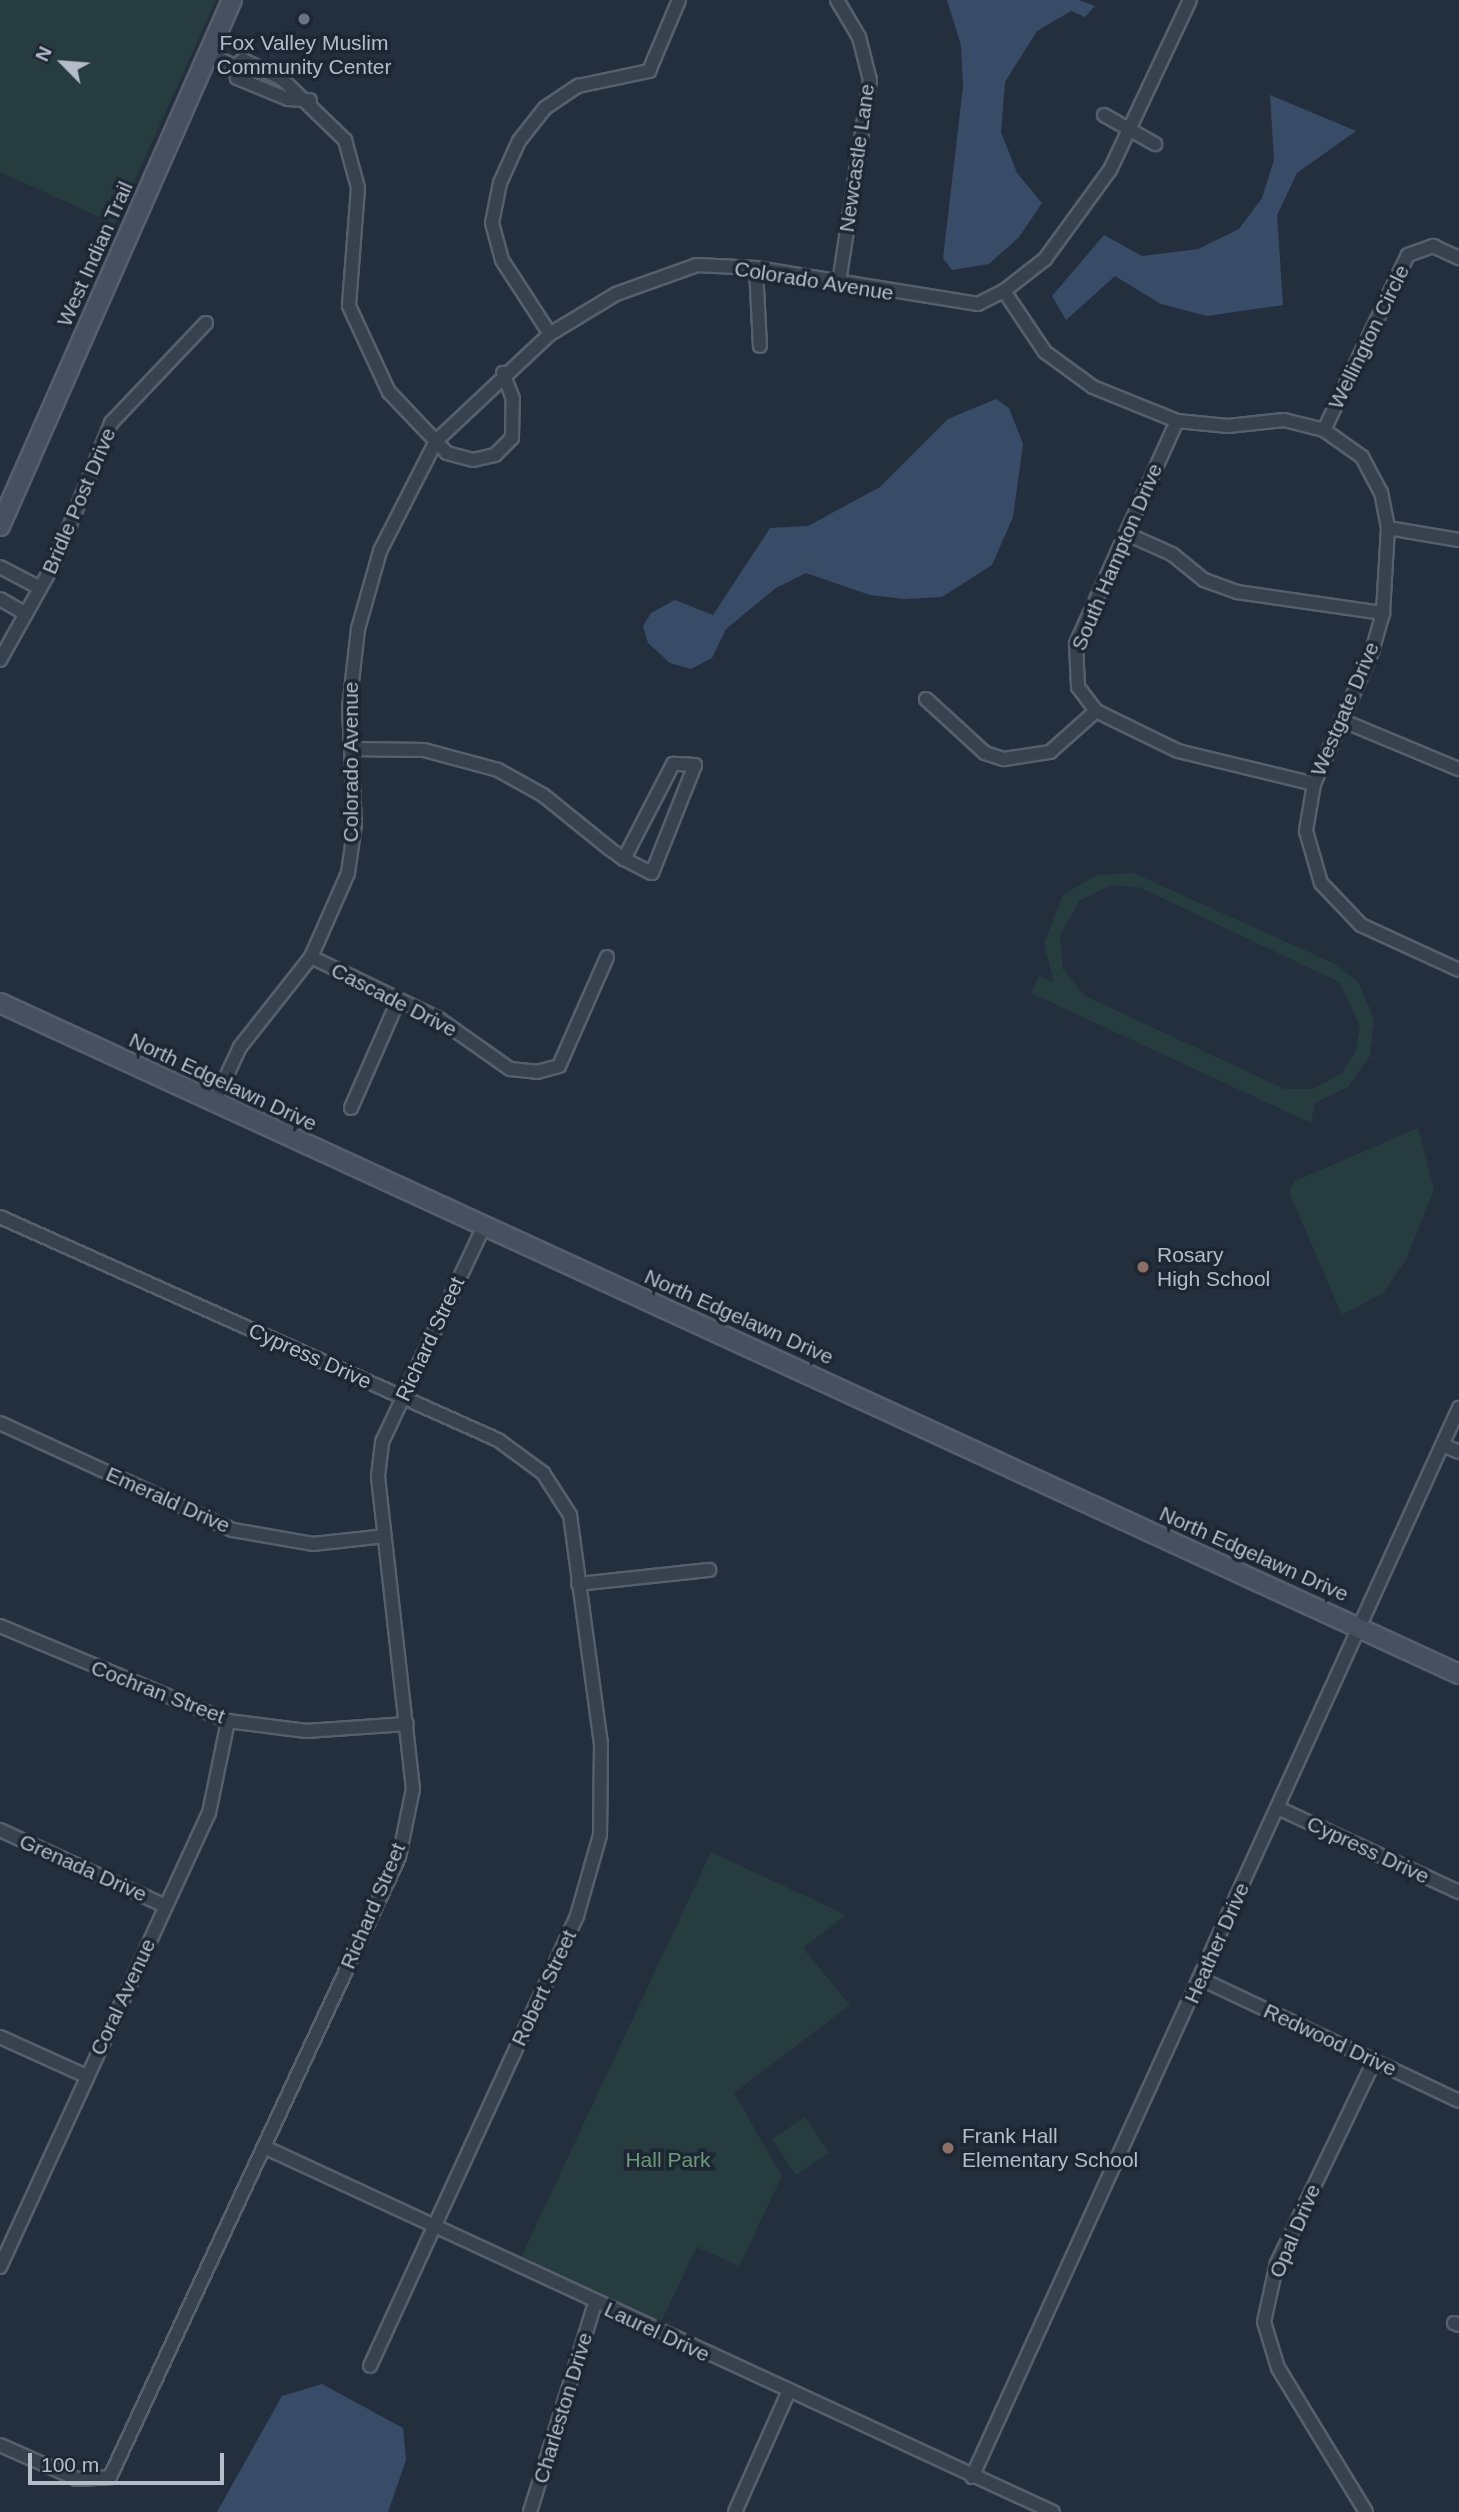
<!DOCTYPE html>
<html>
<head>
<meta charset="utf-8">
<style>
  body { margin:0 }
  #map { position:relative; width:1459px; height:2512px; overflow:hidden; background:#242f3e; font-family:Arial,sans-serif }
  div>[style] { position:absolute }
  .green>* { inset:0; background:#263c3f; transform-origin:0 0 }
  .water>* { inset:0; background:#394c67 }
  .roads { filter:drop-shadow(2px 0 #565f6c) drop-shadow(-2px 0 #565f6c) drop-shadow(0 2px #565f6c) drop-shadow(0 -2px #565f6c) }
  .street>* { height:12px; margin:-6px; padding:0 6px; transform-origin:6px; border-radius:6px; background:#38414e }
  .secondary>* { height:18px; margin:-9px; padding:0 9px; transform-origin:9px; border-radius:9px; background:#465061 }
  .dots>* { width:19px; height:19px; translate:-50% -50%; box-sizing:border-box; border:4px solid #1d2633; border-radius:50% }
  span { translate:-50% -50%; white-space:nowrap; text-align:center; line-height:1.15; -webkit-text-stroke:7px #1d2633; paint-order:stroke }
  .poi-label { font-size:21px; color:#b4bcc9 }
  .left { translate:0 -50%; text-align:left }
  .street-label { font-size:21px; color:#b4bcc9 }
  .park-label { font-size:21px; color:#6b9a76 }
  .north { position:absolute; left:28px; top:28px; width:70px; height:70px; -webkit-text-stroke:5px #1d2633; paint-order:stroke; rotate:295deg; font-size:19px; font-weight:700; line-height:28px; text-align:center; color:#b4bcc9 }
  .north::after { content:''; display:block; margin:auto; width:24px; height:32px; background:#b4bcc9; clip-path:polygon(50% 0,100% 100%,50% 72%,0 100%) }
  .scale { position:absolute; left:28px; top:2453px; width:196px; height:32px; box-sizing:border-box; border:4px solid #b4bcc9; border-top:0; padding-left:9px; font-size:21px; line-height:24px; white-space:nowrap; color:#b4bcc9; -webkit-text-stroke:5px #1d2633; paint-order:stroke }
</style>
</head>
<body>
<div id="map">
  <div class="green">
    <i style="clip-path:polygon(0 0,216px 0,115px 224px,0 172px)"></i>
    <i style="clip-path:polygon(evenodd,1133px 873px,1335px 964px,1359px 983px,1374px 1020px,1370px 1056px,1348px 1087px,1315px 1103px,1311px 1123px,1031px 993px,1039px 976px,1054px 982px,1044px 943px,1063px 895px,1097px 875px,1133px 873px,1112px 885px,1141px 888px,1339px 982px,1360px 1026px,1356px 1051px,1342px 1073px,1313px 1089px,1285px 1089px,1085px 996px,1063px 969px,1060px 935px,1079px 901px,1112px 885px)"></i>
    <i style="clip-path:polygon(1418px 1128px,1434px 1190px,1406px 1260px,1383px 1293px,1342px 1315px,1289px 1192px,1295px 1181px)"></i>
    <i style="clip-path:polygon(711px 1852px,846px 1915px,803px 1948px,850px 2005px,734px 2093px,782px 2176px,739px 2266px,697px 2247px,656px 2332px,517px 2266px)"></i>
    <i style="left:805px;top:2117px;width:43px;height:40px;rotate:56deg"></i>
  </div>
  <div class="water">
    <i style="clip-path:polygon(947px 0,1079px 0,1095px 6px,1085px 17px,1071px 11px,1037px 31px,1005px 82px,1001px 132px,1017px 173px,1042px 203px,1019px 237px,989px 264px,952px 270px,943px 258px,963px 87px,961px 45px)"></i>
    <i style="clip-path:polygon(1270px 95px,1356px 131px,1297px 173px,1277px 215px,1283px 305px,1207px 316px,1161px 304px,1115px 276px,1066px 320px,1052px 296px,1104px 235px,1142px 256px,1198px 249px,1239px 229px,1262px 198px,1274px 160px)"></i>
    <i style="clip-path:polygon(996px 399px,1009px 408px,1023px 444px,1013px 517px,992px 565px,942px 597px,905px 599px,870px 595px,806px 573px,776px 588px,726px 629px,712px 658px,691px 669px,670px 663px,648px 643px,643px 626px,651px 613px,675px 600px,713px 615px,770px 528px,808px 526px,880px 487px,948px 419px)"></i>
    <i style="clip-path:polygon(322px 2384px,403px 2428px,406px 2460px,388px 2512px,217px 2512px,282px 2396px)"></i>
  </div>
  <div class="roads">
    <div class="street">
      <i style="left:837px;top:0;width:43px;rotate:59.3deg"></i>
      <i style="left:859px;top:37px;width:44px;rotate:75.7deg"></i>
      <i style="left:870px;top:80px;width:204px;rotate:98.7deg"></i>
      <i style="left:208px;top:54px;width:30px;rotate:24deg"></i>
      <i style="left:235px;top:66px;width:10px;rotate:-37deg"></i>
      <i style="left:243px;top:60px;width:43px;rotate:26deg"></i>
      <i style="left:282px;top:79px;width:88px;rotate:44.1deg"></i>
      <i style="left:345px;top:140px;width:50px;rotate:74.8deg"></i>
      <i style="left:358px;top:188px;width:118px;rotate:94.4deg"></i>
      <i style="left:349px;top:306px;width:95px;rotate:65.1deg"></i>
      <i style="left:389px;top:392px;width:84px;rotate:46.4deg"></i>
      <i style="left:447px;top:453px;width:27px;rotate:15deg"></i>
      <i style="left:473px;top:460px;width:23px;rotate:-13deg"></i>
      <i style="left:495px;top:455px;width:24px;rotate:-45deg"></i>
      <i style="left:512px;top:438px;width:39px;rotate:-89deg"></i>
      <i style="left:513px;top:399px;width:28px;rotate:-111deg"></i>
      <i style="left:235px;top:66px;width:12px;rotate:81deg"></i>
      <i style="left:237px;top:78px;width:55px;rotate:22.4deg"></i>
      <i style="left:288px;top:99px;width:22px;rotate:3deg"></i>
      <i style="left:1104px;top:115px;width:59px;rotate:29.6deg"></i>
      <i style="left:756px;top:268px;width:78px;rotate:87.1deg"></i>
      <i style="left:1004px;top:291px;width:73px;rotate:56.1deg"></i>
      <i style="left:1045px;top:352px;width:59px;rotate:36.1deg"></i>
      <i style="left:1093px;top:387px;width:91px;rotate:22deg"></i>
      <i style="left:1177px;top:421px;width:51px;rotate:5.6deg"></i>
      <i style="left:1228px;top:426px;width:56px;rotate:-6.1deg"></i>
      <i style="left:1284px;top:420px;width:41px;rotate:14deg"></i>
      <i style="left:1324px;top:430px;width:47px;rotate:35.4deg"></i>
      <i style="left:1362px;top:457px;width:40px;rotate:62deg"></i>
      <i style="left:1381px;top:492px;width:37px;rotate:79deg"></i>
      <i style="left:1388px;top:528px;width:85px;rotate:93.4deg"></i>
      <i style="left:1383px;top:613px;width:37px;rotate:106deg"></i>
      <i style="left:1373px;top:649px;width:147px;rotate:113.6deg"></i>
      <i style="left:1314px;top:784px;width:48px;rotate:99.7deg"></i>
      <i style="left:1306px;top:831px;width:54px;rotate:73.9deg"></i>
      <i style="left:1321px;top:883px;width:58px;rotate:46.4deg"></i>
      <i style="left:1361px;top:925px;width:108px;rotate:24.7deg"></i>
      <i style="left:550px;top:334px;width:88px;rotate:-123deg"></i>
      <i style="left:502px;top:260px;width:38px;rotate:-105deg"></i>
      <i style="left:492px;top:223px;width:41px;rotate:-78.7deg"></i>
      <i style="left:500px;top:183px;width:46px;rotate:-65.7deg"></i>
      <i style="left:519px;top:141px;width:42px;rotate:-51.8deg"></i>
      <i style="left:545px;top:108px;width:40px;rotate:-34deg"></i>
      <i style="left:578px;top:86px;width:73px;rotate:-11.9deg"></i>
      <i style="left:649px;top:71px;width:77px;rotate:-67.1deg"></i>
      <i style="left:1177px;top:421px;width:245px;rotate:114.4deg"></i>
      <i style="left:1076px;top:644px;width:43px;rotate:87.3deg"></i>
      <i style="left:1078px;top:687px;width:30px;rotate:53deg"></i>
      <i style="left:1096px;top:711px;width:91px;rotate:26deg"></i>
      <i style="left:1178px;top:751px;width:140px;rotate:13.6deg"></i>
      <i style="left:1324px;top:430px;width:194px;rotate:-64.4deg"></i>
      <i style="left:1408px;top:255px;width:27px;rotate:-20deg"></i>
      <i style="left:1433px;top:246px;width:29px;rotate:25deg"></i>
      <i style="left:1388px;top:528px;width:72px;rotate:9.6deg"></i>
      <i style="left:1127px;top:534px;width:49px;rotate:24deg"></i>
      <i style="left:1172px;top:554px;width:41px;rotate:39.1deg"></i>
      <i style="left:1204px;top:580px;width:35px;rotate:20deg"></i>
      <i style="left:1237px;top:592px;width:148px;rotate:8.2deg"></i>
      <i style="left:0;top:567px;width:45px;rotate:27.7deg"></i>
      <i style="left:0;top:599px;width:30px;rotate:30deg"></i>
      <i style="left:0;top:660px;width:115px;rotate:-60.8deg"></i>
      <i style="left:56px;top:560px;width:148px;rotate:-68.1deg"></i>
      <i style="left:111px;top:423px;width:138px;rotate:-46.5deg"></i>
      <i style="left:926px;top:699px;width:80px;rotate:42.5deg"></i>
      <i style="left:985px;top:753px;width:20px;rotate:18deg"></i>
      <i style="left:1004px;top:759px;width:47px;rotate:-8.7deg"></i>
      <i style="left:1050px;top:752px;width:62px;rotate:-41.7deg"></i>
      <i style="left:1341px;top:720px;width:128px;rotate:22.6deg"></i>
      <i style="left:351px;top:749px;width:73px;rotate:0.8deg"></i>
      <i style="left:424px;top:750px;width:77px;rotate:15.1deg"></i>
      <i style="left:498px;top:770px;width:51px;rotate:29.1deg"></i>
      <i style="left:543px;top:795px;width:86px;rotate:38.9deg"></i>
      <i style="left:610px;top:849px;width:17px;rotate:36deg"></i>
      <i style="left:624px;top:859px;width:31px;rotate:27deg"></i>
      <i style="left:652px;top:873px;width:116px;rotate:-68.3deg"></i>
      <i style="left:695px;top:765px;width:22px;rotate:-177deg"></i>
      <i style="left:673px;top:764px;width:107px;rotate:117.3deg"></i>
      <i style="left:311px;top:957px;width:142px;rotate:25.8deg"></i>
      <i style="left:439px;top:1019px;width:87px;rotate:35.2deg"></i>
      <i style="left:510px;top:1069px;width:27px;rotate:6deg"></i>
      <i style="left:537px;top:1072px;width:23px;rotate:-15deg"></i>
      <i style="left:559px;top:1066px;width:119px;rotate:-66.2deg"></i>
      <i style="left:214px;top:1103px;width:62px;rotate:-65.1deg"></i>
      <i style="left:240px;top:1047px;width:115px;rotate:-51.7deg"></i>
      <i style="left:311px;top:957px;width:92px;rotate:-66.2deg"></i>
      <i style="left:348px;top:873px;width:49px;rotate:-81.9deg"></i>
      <i style="left:355px;top:824px;width:116px;rotate:-93deg"></i>
      <i style="left:349px;top:708px;width:80px;rotate:-83.5deg"></i>
      <i style="left:358px;top:629px;width:81px;rotate:-74.2deg"></i>
      <i style="left:380px;top:551px;width:123px;rotate:-63deg"></i>
      <i style="left:436px;top:441px;width:156px;rotate:-43.2deg"></i>
      <i style="left:550px;top:334px;width:77px;rotate:-31.2deg"></i>
      <i style="left:616px;top:294px;width:86px;rotate:-19.7deg"></i>
      <i style="left:697px;top:265px;width:59px;rotate:2.9deg"></i>
      <i style="left:756px;top:268px;width:225px;rotate:9.2deg"></i>
      <i style="left:978px;top:304px;width:29px;rotate:-27deg"></i>
      <i style="left:1004px;top:291px;width:52px;rotate:-38deg"></i>
      <i style="left:1045px;top:259px;width:110px;rotate:-53.9deg"></i>
      <i style="left:1110px;top:170px;width:188px;rotate:-64.8deg"></i>
      <i style="left:351px;top:1108px;width:117px;rotate:-66.3deg"></i>
      <i style="left:0;top:1217px;width:546px;rotate:24.12deg"></i>
      <i style="left:498px;top:1440px;width:56px;rotate:36.3deg"></i>
      <i style="left:543px;top:1473px;width:50px;rotate:57.3deg"></i>
      <i style="left:570px;top:1515px;width:230px;rotate:82.3deg"></i>
      <i style="left:601px;top:1743px;width:92px;rotate:90.6deg"></i>
      <i style="left:600px;top:1835px;width:84px;rotate:105.9deg"></i>
      <i style="left:577px;top:1916px;width:495px;rotate:114.7deg"></i>
      <i style="left:0;top:1423px;width:256px;rotate:24.7deg"></i>
      <i style="left:233px;top:1530px;width:81px;rotate:9.9deg"></i>
      <i style="left:313px;top:1544px;width:72px;rotate:-6.3deg"></i>
      <i style="left:1443px;top:1445px;width:17px;rotate:24deg"></i>
      <i style="left:578px;top:1584px;width:132px;rotate:-6.1deg"></i>
      <i style="left:0;top:1626px;width:247px;rotate:22.6deg"></i>
      <i style="left:228px;top:1721px;width:79px;rotate:7.3deg"></i>
      <i style="left:306px;top:1731px;width:101px;rotate:-4deg"></i>
      <i style="left:1278px;top:1808px;width:200px;rotate:24.9deg"></i>
      <i style="left:0;top:1830px;width:182px;rotate:24.7deg"></i>
      <i style="left:1201px;top:1979px;width:285px;rotate:25.3deg"></i>
      <i style="left:0;top:2037px;width:94px;rotate:24.4deg"></i>
      <i style="left:264px;top:2147px;width:869px;rotate:24.83deg"></i>
      <i style="left:0;top:2267px;width:500px;rotate:-65.3deg"></i>
      <i style="left:209px;top:1813px;width:94px;rotate:-78.3deg"></i>
      <i style="left:1454px;top:2323px;width:5px;rotate:22deg"></i>
      <i style="left:0;top:2445px;width:84px;rotate:23.8deg"></i>
      <i style="left:77px;top:2479px;width:33px;rotate:-3deg"></i>
      <i style="left:110px;top:2477px;width:684px;rotate:-65.01deg"></i>
      <i style="left:399px;top:1857px;width:69px;rotate:-78.4deg"></i>
      <i style="left:413px;top:1789px;width:315px;rotate:-96.4deg"></i>
      <i style="left:378px;top:1476px;width:34px;rotate:-83deg"></i>
      <i style="left:382px;top:1442px;width:239px;rotate:-64.7deg"></i>
      <i style="left:972px;top:2477px;width:1175px;rotate:-65.51deg"></i>
      <i style="left:530px;top:2512px;width:219px;rotate:-72.7deg"></i>
      <i style="left:735px;top:2512px;width:130px;rotate:-66deg"></i>
      <i style="left:1366px;top:2512px;width:169px;rotate:-121.4deg"></i>
      <i style="left:1278px;top:2368px;width:48px;rotate:-106.9deg"></i>
      <i style="left:1264px;top:2322px;width:60px;rotate:-77.6deg"></i>
      <i style="left:1277px;top:2263px;width:224px;rotate:-64.3deg"></i>
    </div>
    <div class="secondary">
      <i style="left:0;top:526px;width:575px;rotate:-66.2deg"></i>
      <i style="left:0;top:1003px;width:1606px;rotate:24.7deg"></i>
    </div>
  </div>
  <div class="dots">
    <i style="left:304px;top:19px;background:#6b7280"></i>
    <i style="left:1143px;top:1267px;background:#8d6e63"></i>
    <i style="left:948px;top:2148px;background:#8d6e63"></i>
  </div>
  <div class="poi-label">
    <span style="left:304px;top:55px">Fox Valley Muslim<br>Community Center</span>
    <span class="left" style="left:1157px;top:1267px">Rosary<br>High School</span>
    <span class="left" style="left:962px;top:2148px">Frank Hall<br>Elementary School</span>
  </div>
  <div class="street-label">
    <span style="left:857px;top:158px;rotate:-82deg">Newcastle Lane</span>
    <span style="left:95px;top:254px;rotate:-66deg">West Indian Trail</span>
    <span style="left:814px;top:281px;rotate:9deg">Colorado Avenue</span>
    <span style="left:1369px;top:337px;rotate:-64deg">Wellington Circle</span>
    <span style="left:79px;top:501px;rotate:-67deg">Bridle Post Drive</span>
    <span style="left:1117px;top:557px;rotate:-67deg">South Hampton Drive</span>
    <span style="left:1345px;top:709px;rotate:-67deg">Westgate Drive</span>
    <span style="left:351px;top:762px;rotate:-90deg">Colorado Avenue</span>
    <span style="left:394px;top:1000px;rotate:27deg">Cascade Drive</span>
    <span style="left:223px;top:1082px;rotate:25deg">North Edgelawn Drive</span>
    <span style="left:739px;top:1317px;rotate:24deg">North Edgelawn Drive</span>
    <span style="left:430px;top:1339px;rotate:-65deg">Richard Street</span>
    <span style="left:310px;top:1356px;rotate:24deg">Cypress Drive</span>
    <span style="left:168px;top:1500px;rotate:24deg">Emerald Drive</span>
    <span style="left:1254px;top:1554px;rotate:24deg">North Edgelawn Drive</span>
    <span style="left:158px;top:1692px;rotate:21deg">Cochran Street</span>
    <span style="left:1368px;top:1850px;rotate:25deg">Cypress Drive</span>
    <span style="left:83px;top:1868px;rotate:24deg">Grenada Drive</span>
    <span style="left:373px;top:1906px;rotate:-67deg">Richard Street</span>
    <span style="left:1217px;top:1943px;rotate:-66deg">Heather Drive</span>
    <span style="left:544px;top:1988px;rotate:-65deg">Robert Street</span>
    <span style="left:123px;top:1997px;rotate:-65deg">Coral Avenue</span>
    <span style="left:1330px;top:2040px;rotate:25deg">Redwood Drive</span>
    <span style="left:1295px;top:2231px;rotate:-67deg">Opal Drive</span>
    <span style="left:657px;top:2332px;rotate:25deg">Laurel Drive</span>
    <span style="left:563px;top:2408px;rotate:-73deg">Charleston Drive</span>
  </div>
  <div class="park-label">
    <span style="left:668px;top:2160px">Hall Park</span>
  </div>
  <div class="north">N</div>
  <div class="scale">100 m</div>
</div>
</body>
</html>
